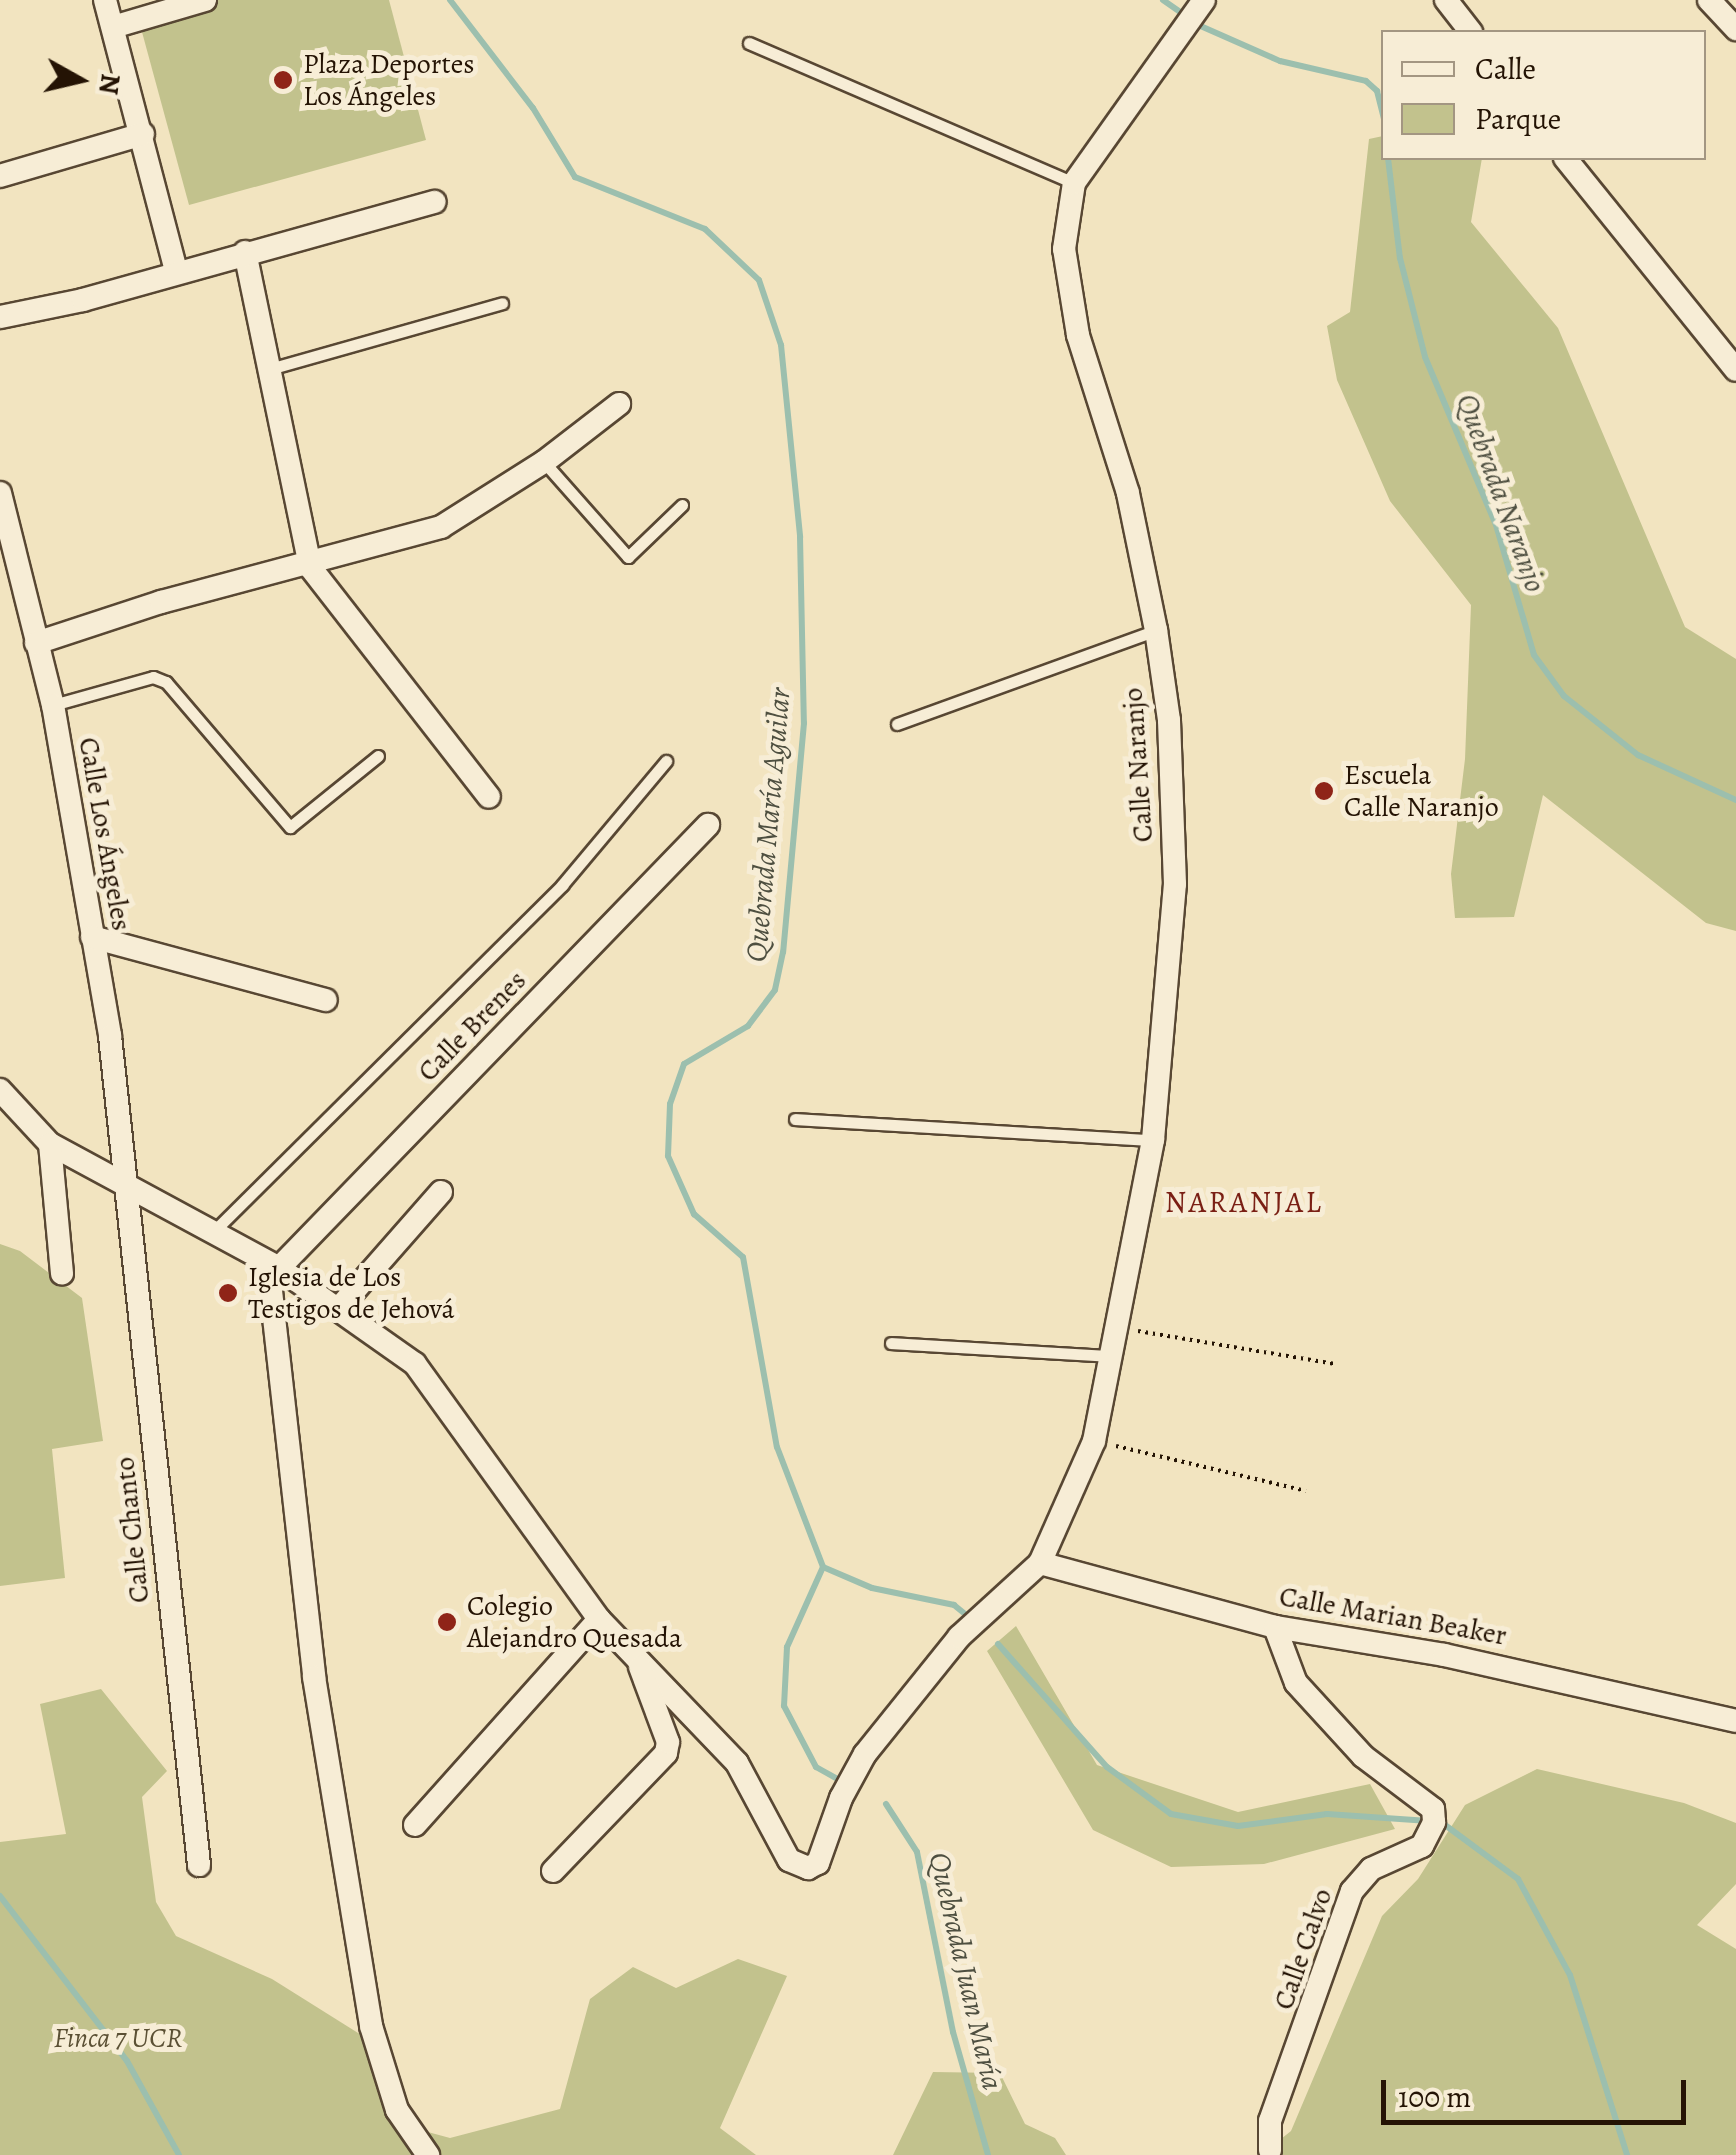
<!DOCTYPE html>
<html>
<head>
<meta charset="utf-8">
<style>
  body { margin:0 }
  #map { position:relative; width:1736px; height:2155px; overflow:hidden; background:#f2e4c0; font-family:Alegreya,serif }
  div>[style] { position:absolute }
  .green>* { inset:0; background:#c2c28d }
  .stream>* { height:6px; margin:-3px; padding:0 3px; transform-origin:3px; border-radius:3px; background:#9cbfae }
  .path>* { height:4px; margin-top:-2px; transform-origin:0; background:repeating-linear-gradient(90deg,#241304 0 2.5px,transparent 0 7.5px) }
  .roads { filter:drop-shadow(2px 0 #584733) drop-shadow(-2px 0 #584733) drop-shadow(0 2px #584733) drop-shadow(0 -2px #584733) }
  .service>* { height:11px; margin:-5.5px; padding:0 5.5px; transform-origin:5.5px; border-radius:5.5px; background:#f7edd6 }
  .minor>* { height:22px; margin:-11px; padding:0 11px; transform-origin:11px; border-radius:11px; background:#f7edd6 }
  .dots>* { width:28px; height:28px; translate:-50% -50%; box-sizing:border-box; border:5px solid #f7edd6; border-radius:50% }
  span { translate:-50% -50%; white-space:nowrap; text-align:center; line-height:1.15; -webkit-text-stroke:10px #f7edd6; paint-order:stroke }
  .poi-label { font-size:28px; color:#241304 }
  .left { translate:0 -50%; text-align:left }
  .street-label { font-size:28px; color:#241304 }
  .park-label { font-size:28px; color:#5b5034; font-style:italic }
  .water-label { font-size:30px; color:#4e4f40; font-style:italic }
  .neighbourhood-label { font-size:30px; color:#7a1f14; letter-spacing:2.5px }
  .legend { position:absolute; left:1381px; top:30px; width:325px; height:130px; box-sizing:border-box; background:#f7edd6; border:2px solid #a39682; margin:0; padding:12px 18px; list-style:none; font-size:30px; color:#241304 }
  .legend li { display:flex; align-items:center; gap:20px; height:50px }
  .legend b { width:50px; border:2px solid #a39682 }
  .north { position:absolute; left:30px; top:30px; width:100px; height:100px; -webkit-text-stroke:8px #f7edd6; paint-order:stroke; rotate:98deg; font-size:28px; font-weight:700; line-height:40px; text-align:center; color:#241304 }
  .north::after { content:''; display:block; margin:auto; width:35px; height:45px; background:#241304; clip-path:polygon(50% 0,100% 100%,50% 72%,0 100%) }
  .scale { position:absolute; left:1381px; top:2080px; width:305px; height:45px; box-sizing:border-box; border:5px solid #241304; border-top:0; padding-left:12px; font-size:30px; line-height:35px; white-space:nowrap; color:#241304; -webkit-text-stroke:8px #f7edd6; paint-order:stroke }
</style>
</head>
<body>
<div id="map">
  <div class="green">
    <i style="clip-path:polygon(216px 0,389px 0,426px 140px,189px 205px,139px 21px)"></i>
    <i style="clip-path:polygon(1383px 136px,1384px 158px,1482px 158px,1471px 222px,1558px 328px,1685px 627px,1736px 659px,1736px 931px,1706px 923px,1543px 795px,1514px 917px,1455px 918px,1451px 874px,1465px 759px,1471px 605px,1390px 501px,1337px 380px,1327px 326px,1350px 312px,1369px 139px)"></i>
    <i style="clip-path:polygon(0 1244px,20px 1251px,82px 1298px,103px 1441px,52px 1449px,65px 1578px,0 1586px)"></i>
    <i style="clip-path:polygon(1016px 1626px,1097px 1765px,1238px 1812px,1370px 1784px,1395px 1829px,1264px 1864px,1171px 1867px,1093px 1830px,987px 1651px)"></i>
    <i style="clip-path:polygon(101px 1689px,167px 1771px,142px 1797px,156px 1902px,176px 1936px,272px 1979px,374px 2043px,391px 2122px,450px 2138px,560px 2109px,590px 1999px,633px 1967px,676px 1988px,738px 1959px,787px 1976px,720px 2128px,756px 2155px,0 2155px,0 1842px,66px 1834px,40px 1704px)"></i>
    <i style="clip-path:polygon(1537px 1769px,1684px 1803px,1736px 1823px,1736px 1884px,1697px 1925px,1736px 1949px,1736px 2155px,1261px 2155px,1291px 2131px,1382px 1916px,1418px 1879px,1465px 1805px)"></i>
    <i style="clip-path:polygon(933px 2072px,1000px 2073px,1025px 2124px,1055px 2138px,1066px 2155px,893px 2155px)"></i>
  </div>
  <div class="stream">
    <i style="left:450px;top:0;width:136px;rotate:52.5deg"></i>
    <i style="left:533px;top:108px;width:81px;rotate:58.7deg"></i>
    <i style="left:575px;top:177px;width:140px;rotate:21.8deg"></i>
    <i style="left:705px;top:229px;width:74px;rotate:43.4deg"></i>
    <i style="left:759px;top:280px;width:69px;rotate:71.3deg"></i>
    <i style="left:781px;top:345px;width:193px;rotate:84.3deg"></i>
    <i style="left:800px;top:537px;width:186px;rotate:88.8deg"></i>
    <i style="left:804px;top:723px;width:230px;rotate:95.2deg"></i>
    <i style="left:783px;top:952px;width:39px;rotate:102deg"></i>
    <i style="left:775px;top:990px;width:45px;rotate:126.9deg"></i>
    <i style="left:748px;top:1026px;width:74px;rotate:149.3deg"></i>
    <i style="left:684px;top:1064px;width:42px;rotate:109.3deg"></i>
    <i style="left:670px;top:1104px;width:52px;rotate:92.2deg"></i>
    <i style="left:668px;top:1156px;width:64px;rotate:65.9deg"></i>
    <i style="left:694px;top:1214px;width:65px;rotate:41.3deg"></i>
    <i style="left:743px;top:1257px;width:193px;rotate:79.9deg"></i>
    <i style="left:777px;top:1447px;width:129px;rotate:69deg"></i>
    <i style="left:823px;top:1567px;width:53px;rotate:23.2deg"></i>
    <i style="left:872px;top:1588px;width:84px;rotate:11.7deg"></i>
    <i style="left:954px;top:1605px;width:19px;rotate:39deg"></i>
    <i style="left:1163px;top:0;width:28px;rotate:35deg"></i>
    <i style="left:1196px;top:24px;width:92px;rotate:23.8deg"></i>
    <i style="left:1280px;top:61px;width:88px;rotate:13.1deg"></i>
    <i style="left:1366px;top:81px;width:15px;rotate:42deg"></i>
    <i style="left:1377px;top:91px;width:29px;rotate:76deg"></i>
    <i style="left:1388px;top:158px;width:101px;rotate:83.2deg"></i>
    <i style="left:1400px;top:258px;width:102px;rotate:75.8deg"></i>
    <i style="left:1425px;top:357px;width:182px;rotate:67.1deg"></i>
    <i style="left:1496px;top:525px;width:135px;rotate:73.7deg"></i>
    <i style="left:1534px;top:655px;width:51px;rotate:53.8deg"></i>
    <i style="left:1564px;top:696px;width:95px;rotate:38.6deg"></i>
    <i style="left:1638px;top:755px;width:108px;rotate:24.7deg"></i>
    <i style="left:823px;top:1567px;width:88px;rotate:114.2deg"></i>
    <i style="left:787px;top:1647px;width:59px;rotate:92.9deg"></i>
    <i style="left:784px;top:1706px;width:69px;rotate:62.3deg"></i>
    <i style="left:816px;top:1767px;width:31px;rotate:29deg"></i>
    <i style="left:998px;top:1644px;width:164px;rotate:48.5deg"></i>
    <i style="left:1107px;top:1767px;width:79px;rotate:36.3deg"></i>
    <i style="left:1171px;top:1814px;width:68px;rotate:10.2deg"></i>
    <i style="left:1238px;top:1826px;width:90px;rotate:-7.7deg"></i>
    <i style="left:1327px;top:1814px;width:102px;rotate:3.9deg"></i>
    <i style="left:886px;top:1804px;width:57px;rotate:57.1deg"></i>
    <i style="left:917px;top:1852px;width:184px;rotate:78.7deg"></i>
    <i style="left:953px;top:2032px;width:128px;rotate:74.1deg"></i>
    <i style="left:1441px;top:1822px;width:96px;rotate:36.5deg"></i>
    <i style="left:1518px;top:1879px;width:109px;rotate:61.6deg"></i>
    <i style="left:1570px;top:1975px;width:189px;rotate:72.4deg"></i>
    <i style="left:0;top:1896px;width:208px;rotate:52.4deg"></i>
    <i style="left:127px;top:2061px;width:107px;rotate:61deg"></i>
  </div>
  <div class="path">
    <i style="left:1138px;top:1331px;width:200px;rotate:9.5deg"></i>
    <i style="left:1116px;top:1446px;width:195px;rotate:13.3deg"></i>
  </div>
  <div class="roads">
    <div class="service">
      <i style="left:749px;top:43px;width:354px;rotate:23.3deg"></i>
      <i style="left:273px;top:368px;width:238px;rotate:-15.8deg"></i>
      <i style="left:544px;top:462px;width:127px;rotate:48.5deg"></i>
      <i style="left:628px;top:557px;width:75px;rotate:-43.9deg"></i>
      <i style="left:53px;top:705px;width:104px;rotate:-15.6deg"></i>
      <i style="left:153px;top:677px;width:14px;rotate:21deg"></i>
      <i style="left:166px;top:682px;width:191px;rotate:49.5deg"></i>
      <i style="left:290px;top:827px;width:113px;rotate:-38.9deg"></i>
      <i style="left:897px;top:724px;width:276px;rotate:-19.9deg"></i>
      <i style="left:795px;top:1119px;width:359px;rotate:3.4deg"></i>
      <i style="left:214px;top:1231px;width:491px;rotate:-44.8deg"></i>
      <i style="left:562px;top:885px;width:162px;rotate:-50deg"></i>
      <i style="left:891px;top:1343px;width:220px;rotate:3.4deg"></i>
    </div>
    <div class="minor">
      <i style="left:105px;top:0;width:280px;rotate:75.3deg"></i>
      <i style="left:1446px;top:0;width:41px;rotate:52deg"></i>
      <i style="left:1709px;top:0;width:40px;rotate:47deg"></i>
      <i style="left:113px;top:27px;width:96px;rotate:-16.4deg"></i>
      <i style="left:1565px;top:158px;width:272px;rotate:51.1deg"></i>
      <i style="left:0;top:176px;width:149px;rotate:-16.4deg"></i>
      <i style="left:245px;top:252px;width:322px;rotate:78.3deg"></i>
      <i style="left:310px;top:567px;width:291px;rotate:52.1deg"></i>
      <i style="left:0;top:317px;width:85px;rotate:-11.6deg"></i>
      <i style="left:83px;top:300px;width:365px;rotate:-15.6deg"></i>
      <i style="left:0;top:493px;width:219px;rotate:76deg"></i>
      <i style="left:53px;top:705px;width:336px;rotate:80.2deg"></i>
      <i style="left:110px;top:1036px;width:834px;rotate:83.87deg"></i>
      <i style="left:36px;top:643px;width:132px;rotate:-18.2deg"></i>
      <i style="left:161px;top:602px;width:290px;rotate:-15deg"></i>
      <i style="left:441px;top:527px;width:122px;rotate:-32.3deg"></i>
      <i style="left:544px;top:462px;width:95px;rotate:-37.7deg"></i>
      <i style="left:92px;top:937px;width:242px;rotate:15.1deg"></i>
      <i style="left:0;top:1090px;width:74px;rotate:47.2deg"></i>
      <i style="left:50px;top:1144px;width:260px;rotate:28.4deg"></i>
      <i style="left:279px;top:1268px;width:166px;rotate:35.2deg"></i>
      <i style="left:415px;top:1364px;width:314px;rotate:54.2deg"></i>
      <i style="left:599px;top:1619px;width:199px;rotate:46.2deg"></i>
      <i style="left:737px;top:1763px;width:110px;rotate:61.8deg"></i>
      <i style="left:789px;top:1860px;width:21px;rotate:23deg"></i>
      <i style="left:808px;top:1868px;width:11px;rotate:-27deg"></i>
      <i style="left:818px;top:1863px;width:69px;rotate:-70.5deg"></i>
      <i style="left:841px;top:1798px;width:50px;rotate:-61.4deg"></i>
      <i style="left:865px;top:1754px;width:150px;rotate:-51.2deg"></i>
      <i style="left:959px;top:1637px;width:110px;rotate:-42.4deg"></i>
      <i style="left:1040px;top:1563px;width:133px;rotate:-66.1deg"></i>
      <i style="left:1094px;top:1441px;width:307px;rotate:-78.9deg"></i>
      <i style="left:1153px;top:1140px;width:257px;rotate:-85.1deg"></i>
      <i style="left:1175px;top:884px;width:164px;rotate:-92.1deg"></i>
      <i style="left:1169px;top:720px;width:91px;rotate:-98.2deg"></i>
      <i style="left:1156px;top:630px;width:140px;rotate:-101.6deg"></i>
      <i style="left:1128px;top:493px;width:166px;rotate:-107.6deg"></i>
      <i style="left:1078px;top:335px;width:87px;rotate:-99.2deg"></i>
      <i style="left:1064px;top:249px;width:67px;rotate:-81.4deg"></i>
      <i style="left:1074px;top:183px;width:224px;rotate:-54.6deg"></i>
      <i style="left:50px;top:1144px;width:130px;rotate:84.7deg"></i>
      <i style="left:268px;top:1264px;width:416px;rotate:83.6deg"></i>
      <i style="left:314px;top:1677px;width:354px;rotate:80.7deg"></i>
      <i style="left:371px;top:2026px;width:88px;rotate:72.8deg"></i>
      <i style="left:397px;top:2110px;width:55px;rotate:55.4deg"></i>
      <i style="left:279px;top:1268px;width:617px;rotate:-45.92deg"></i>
      <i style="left:340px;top:1307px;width:153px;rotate:-48.7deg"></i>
      <i style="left:1040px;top:1563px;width:244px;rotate:15.2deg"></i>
      <i style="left:1275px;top:1627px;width:171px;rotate:9.4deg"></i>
      <i style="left:1444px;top:1655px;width:299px;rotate:12.7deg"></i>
      <i style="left:415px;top:1825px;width:276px;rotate:-48.2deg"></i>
      <i style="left:553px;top:1871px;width:163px;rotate:-46.2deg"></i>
      <i style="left:666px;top:1753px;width:11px;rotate:-80deg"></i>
      <i style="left:668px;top:1742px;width:80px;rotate:-110.5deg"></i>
      <i style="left:1270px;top:2150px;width:29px;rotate:-90deg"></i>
      <i style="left:1270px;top:2121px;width:244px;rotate:-70.4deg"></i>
      <i style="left:1352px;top:1891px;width:29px;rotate:-49deg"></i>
      <i style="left:1371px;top:1869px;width:56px;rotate:-24.3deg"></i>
      <i style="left:1422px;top:1846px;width:27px;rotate:-63deg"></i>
      <i style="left:1434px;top:1822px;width:13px;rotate:-94deg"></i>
      <i style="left:1433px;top:1809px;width:88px;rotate:-142.9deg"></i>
      <i style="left:1363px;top:1756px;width:99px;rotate:-132.5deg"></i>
      <i style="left:1296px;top:1683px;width:60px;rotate:-110.6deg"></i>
    </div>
  </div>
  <div class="dots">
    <i style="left:283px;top:80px;background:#8f2418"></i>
    <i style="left:1324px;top:791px;background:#8f2418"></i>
    <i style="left:228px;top:1293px;background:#8f2418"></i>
    <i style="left:447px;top:1622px;background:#8f2418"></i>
  </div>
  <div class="poi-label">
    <span class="left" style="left:303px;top:80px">Plaza Deportes<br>Los Ángeles</span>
    <span class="left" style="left:1344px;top:791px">Escuela<br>Calle Naranjo</span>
    <span class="left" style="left:248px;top:1293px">Iglesia de Los<br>Testigos de Jehová</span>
    <span class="left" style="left:467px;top:1622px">Colegio<br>Alejandro Quesada</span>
  </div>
  <div class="street-label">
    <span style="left:1138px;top:765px;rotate:-94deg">Calle Naranjo</span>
    <span style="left:105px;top:834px;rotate:80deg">Calle Los Ángeles</span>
    <span style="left:472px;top:1026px;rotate:-46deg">Calle Brenes</span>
    <span style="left:132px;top:1530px;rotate:-96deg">Calle Chanto</span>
    <span style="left:1393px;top:1616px;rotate:10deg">Calle Marian Beaker</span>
    <span style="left:1303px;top:1949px;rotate:-71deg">Calle Calvo</span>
  </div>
  <div class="park-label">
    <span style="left:118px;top:2038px">Finca 7 UCR</span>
  </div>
  <div class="water-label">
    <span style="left:1501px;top:493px;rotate:70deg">Quebrada Naranjo</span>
    <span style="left:768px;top:825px;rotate:-85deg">Quebrada María Aguilar</span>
    <span style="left:966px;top:1971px;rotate:77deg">Quebrada Juan María</span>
  </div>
  <div class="neighbourhood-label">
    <span style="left:1244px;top:1202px">NARANJAL</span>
  </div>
  <ul class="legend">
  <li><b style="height:12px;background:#f7edd6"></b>Calle</li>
  <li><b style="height:28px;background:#c2c28d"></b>Parque</li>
  </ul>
  <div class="north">N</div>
  <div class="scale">100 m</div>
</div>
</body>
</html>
